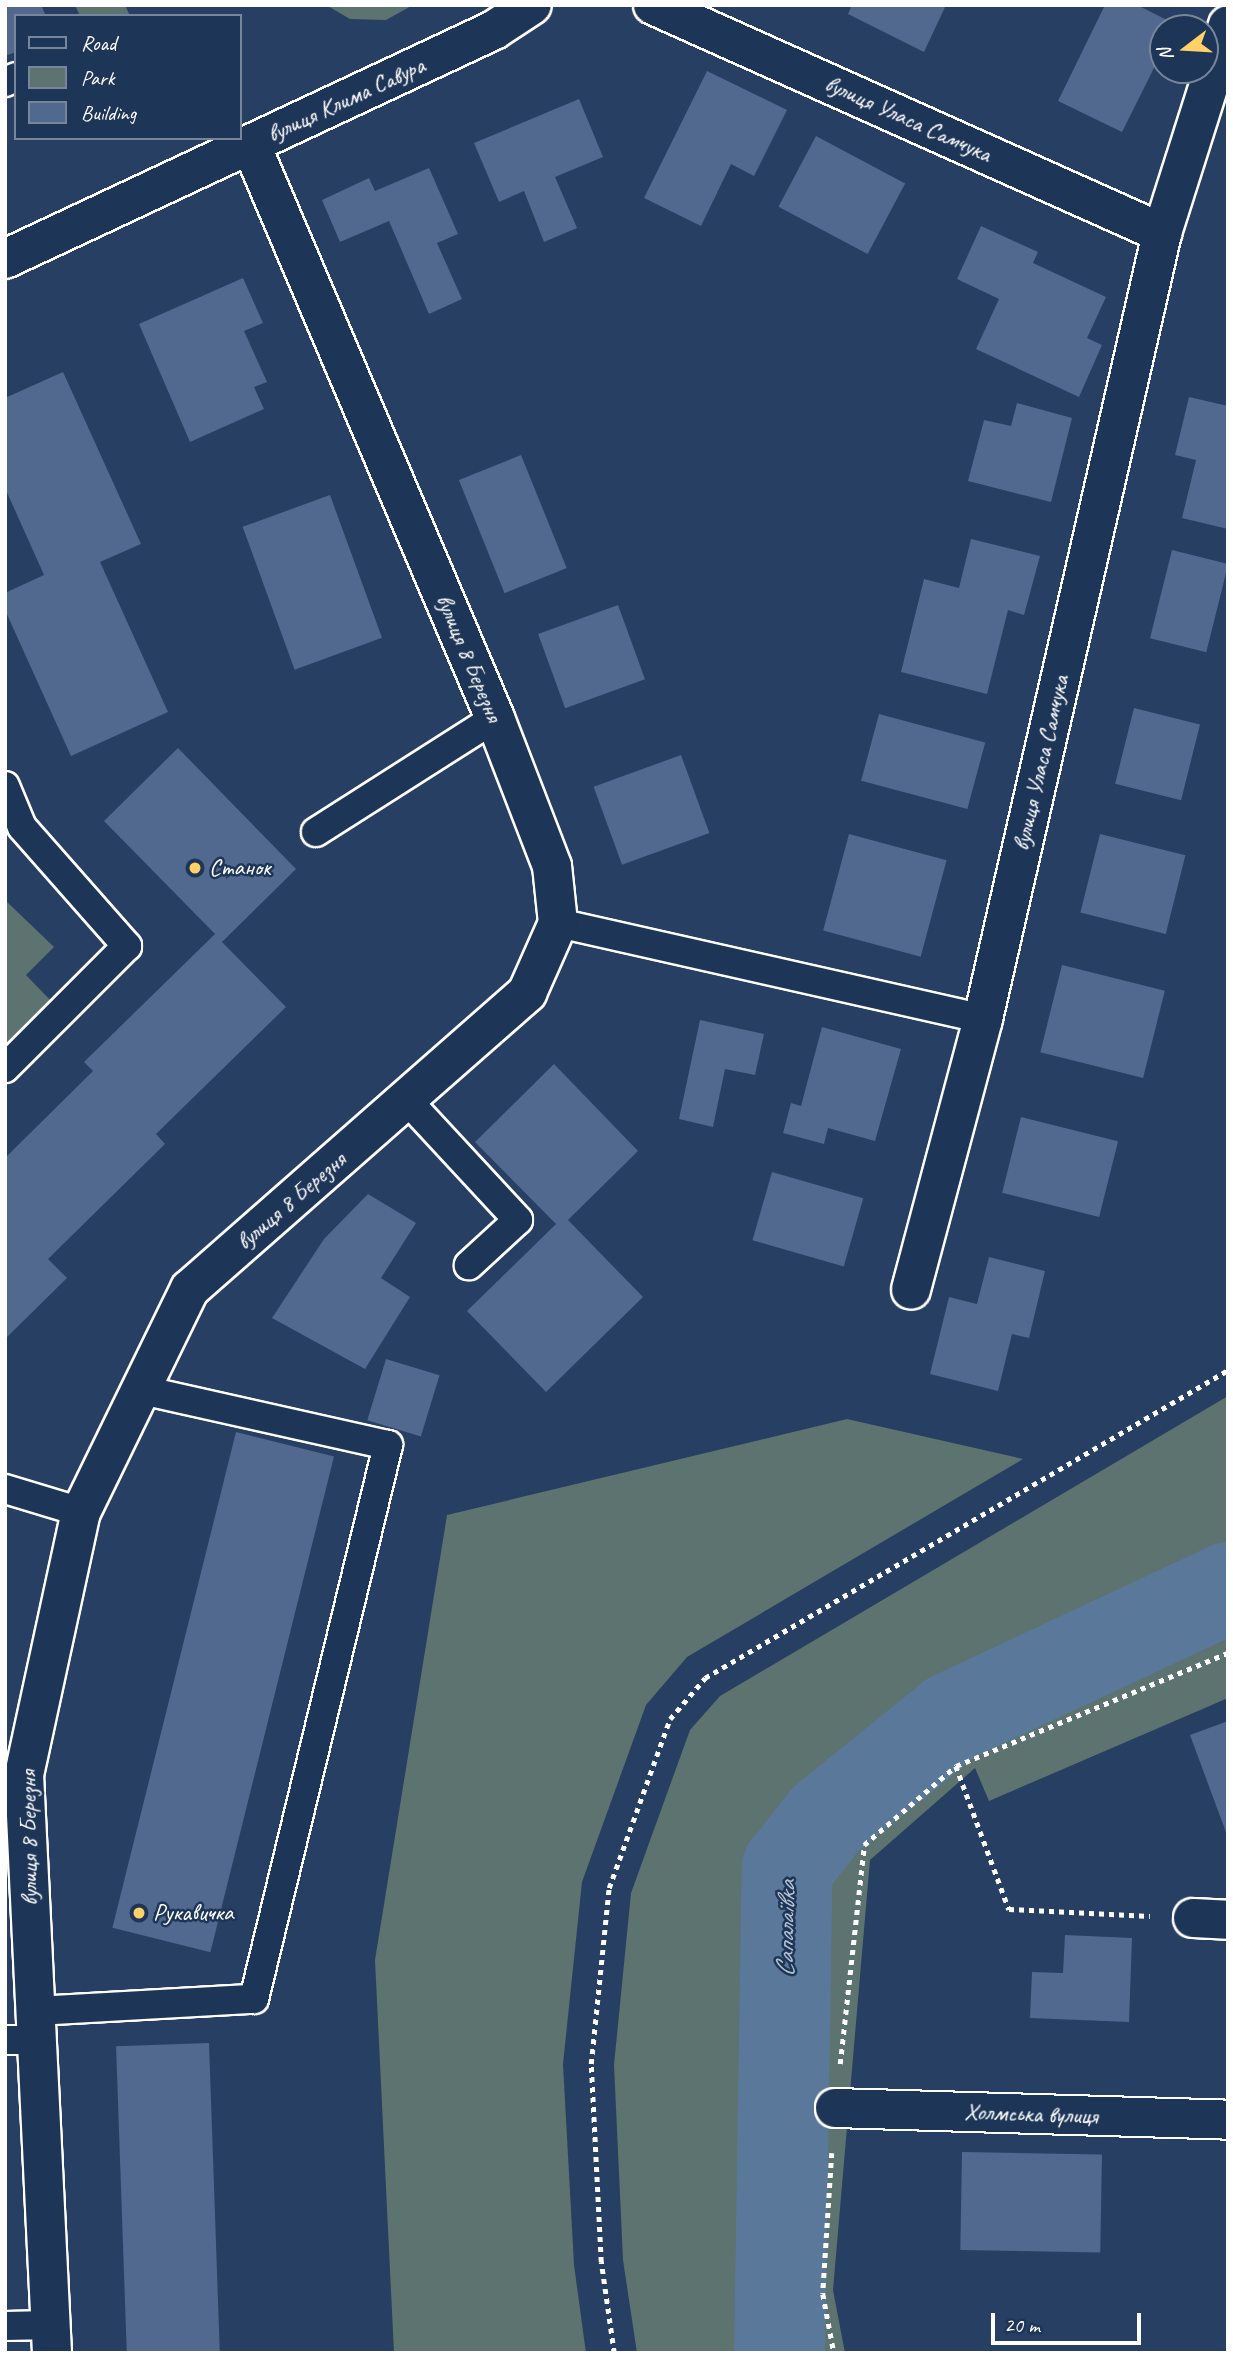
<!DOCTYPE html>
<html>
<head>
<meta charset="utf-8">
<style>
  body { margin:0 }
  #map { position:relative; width:1233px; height:2358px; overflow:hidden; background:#273f62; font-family:Caveat,sans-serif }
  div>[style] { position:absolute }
  .green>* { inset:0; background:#5d736f }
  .river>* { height:91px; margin:-45.5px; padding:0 45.5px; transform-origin:45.5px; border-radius:45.5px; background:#5a7899 }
  .building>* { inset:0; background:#51688f; transform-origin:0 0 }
  .path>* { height:4.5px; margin-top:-2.25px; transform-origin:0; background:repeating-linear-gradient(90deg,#fff 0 5px,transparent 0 10px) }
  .roads { filter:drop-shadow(2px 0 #fff) drop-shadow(-2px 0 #fff) drop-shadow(0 2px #fff) drop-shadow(0 -2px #fff) }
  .lane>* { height:28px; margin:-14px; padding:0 14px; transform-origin:14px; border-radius:14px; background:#1d3557 }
  .street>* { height:38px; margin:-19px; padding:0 19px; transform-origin:19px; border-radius:19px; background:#1d3557 }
  .secondary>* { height:38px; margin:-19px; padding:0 19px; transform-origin:19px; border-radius:19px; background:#1d3557 }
  .dots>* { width:19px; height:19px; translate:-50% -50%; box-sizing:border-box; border:4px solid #1d3557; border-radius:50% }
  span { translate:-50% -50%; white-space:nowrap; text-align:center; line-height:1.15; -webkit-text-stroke:5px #1d3557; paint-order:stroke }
  .street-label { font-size:24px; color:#fff }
  .poi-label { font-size:24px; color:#fff }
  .left { translate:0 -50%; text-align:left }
  .water-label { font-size:26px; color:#b5c2d1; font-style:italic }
  .frame { position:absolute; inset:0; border:7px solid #fff; pointer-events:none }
  .legend { position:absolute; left:14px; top:14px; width:228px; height:126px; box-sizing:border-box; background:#1d3557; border:2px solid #77869a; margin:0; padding:9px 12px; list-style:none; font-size:21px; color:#fff }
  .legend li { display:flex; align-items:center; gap:14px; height:35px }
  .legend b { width:35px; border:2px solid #77869a }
  .north { position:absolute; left:1149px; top:14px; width:70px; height:70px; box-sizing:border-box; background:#1d3557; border:2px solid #77869a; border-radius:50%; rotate:253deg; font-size:19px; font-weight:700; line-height:28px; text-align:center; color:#fff }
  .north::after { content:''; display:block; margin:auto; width:24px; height:32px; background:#ffd166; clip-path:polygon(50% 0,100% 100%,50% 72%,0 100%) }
  .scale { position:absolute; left:991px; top:2313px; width:150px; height:32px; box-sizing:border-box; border:4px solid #fff; border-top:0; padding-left:9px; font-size:21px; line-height:24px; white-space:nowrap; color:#fff; -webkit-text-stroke:5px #1d3557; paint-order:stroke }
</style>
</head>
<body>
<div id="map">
  <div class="green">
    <i style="clip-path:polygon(75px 5px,125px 5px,130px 16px,80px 16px)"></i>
    <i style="clip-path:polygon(326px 5px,413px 5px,386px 20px,350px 19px)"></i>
    <i style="clip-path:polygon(5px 900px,54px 947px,26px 975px,53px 1003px,5px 1047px)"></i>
    <i style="clip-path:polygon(1228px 1396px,1228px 1698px,989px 1801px,975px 1768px,870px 1860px,833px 2290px,845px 2353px,637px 2353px,623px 2260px,614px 2065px,631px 1893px,690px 1730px,720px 1696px)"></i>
    <i style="clip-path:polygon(847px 1419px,1023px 1459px,687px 1657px,646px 1705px,582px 1882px,563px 2064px,574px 2265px,586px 2353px,394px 2353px,375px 1960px,447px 1515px)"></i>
  </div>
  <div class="river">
    <i style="left:779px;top:2353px;width:486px;rotate:-89.1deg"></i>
    <i style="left:787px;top:1867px;width:61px;rotate:-51.6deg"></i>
    <i style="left:825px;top:1819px;width:162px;rotate:-39deg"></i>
    <i style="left:951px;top:1717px;width:306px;rotate:-25.1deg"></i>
  </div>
  <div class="building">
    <i style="clip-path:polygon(5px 5px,41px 5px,46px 16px,16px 16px,16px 52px,5px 56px)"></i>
    <i style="clip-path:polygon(852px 5px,946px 5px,924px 52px,848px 14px)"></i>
    <i style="clip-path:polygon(1105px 5px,1137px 5px,1175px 24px,1174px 28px,1163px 28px,1163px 50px,1122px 132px,1058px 101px)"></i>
    <i style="clip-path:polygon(707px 71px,787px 110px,754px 176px,731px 164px,701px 226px,644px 198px)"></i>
    <i style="clip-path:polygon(579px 99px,603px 157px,555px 177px,577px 228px,544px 242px,524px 191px,499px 202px,474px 143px)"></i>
    <i style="left:816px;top:136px;width:101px;height:80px;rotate:28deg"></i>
    <i style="clip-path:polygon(429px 168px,458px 234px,437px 243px,462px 299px,429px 314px,389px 221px,340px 242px,322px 200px,369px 178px,375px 191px)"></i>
    <i style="clip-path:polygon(981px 226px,1038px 252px,1033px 263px,1106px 297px,1087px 338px,1102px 345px,1079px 397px,976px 349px,999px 299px,957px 279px)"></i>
    <i style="clip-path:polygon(243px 278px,263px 323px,244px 331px,267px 382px,254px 387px,264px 409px,190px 442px,139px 324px)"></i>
    <i style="clip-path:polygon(63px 372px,141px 544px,100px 562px,168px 712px,71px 756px,5px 610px,5px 593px,44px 575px,5px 488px,5px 398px)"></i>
    <i style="clip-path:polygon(1189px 397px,1228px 406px,1228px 529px,1182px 518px,1196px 460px,1175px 455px)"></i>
    <i style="clip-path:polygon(1017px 403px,1072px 418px,1051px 502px,968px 481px,984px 420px,1011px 426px)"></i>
    <i style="left:521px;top:455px;width:122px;height:67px;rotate:68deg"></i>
    <i style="left:330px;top:495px;width:152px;height:93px;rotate:70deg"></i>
    <i style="clip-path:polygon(971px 539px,1040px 556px,1024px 615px,1008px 610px,987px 694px,901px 672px,924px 579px,959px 588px)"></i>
    <i style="left:1172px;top:550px;width:58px;height:91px;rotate:14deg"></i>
    <i style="left:618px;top:605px;width:79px;height:85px;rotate:70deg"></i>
    <i style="left:1134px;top:708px;width:68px;height:78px;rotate:14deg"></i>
    <i style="left:879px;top:714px;width:110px;height:69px;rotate:15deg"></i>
    <i style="clip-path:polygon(178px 748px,296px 869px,222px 942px,286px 1007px,156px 1134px,165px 1144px,48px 1259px,67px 1278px,5px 1339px,5px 1158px,93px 1071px,84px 1062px,215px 934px,104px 821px)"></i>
    <i style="left:681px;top:755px;width:83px;height:93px;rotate:70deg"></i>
    <i style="left:849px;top:834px;width:101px;height:100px;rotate:15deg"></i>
    <i style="left:1100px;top:834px;width:88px;height:81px;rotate:14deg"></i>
    <i style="left:1062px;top:965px;width:106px;height:90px;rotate:14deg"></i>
    <i style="clip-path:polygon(700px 1020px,764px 1034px,755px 1075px,725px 1069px,713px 1127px,679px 1119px)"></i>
    <i style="clip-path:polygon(822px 1027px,901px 1049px,875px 1141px,828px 1128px,824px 1144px,783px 1133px,791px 1103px,801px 1106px)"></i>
    <i style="clip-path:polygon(554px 1064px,638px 1151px,568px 1220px,643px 1297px,546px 1392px,467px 1311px,556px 1224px,475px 1142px)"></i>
    <i style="left:1021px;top:1117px;width:100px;height:78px;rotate:14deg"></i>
    <i style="left:772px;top:1172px;width:95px;height:71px;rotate:16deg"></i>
    <i style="clip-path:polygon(368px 1194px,416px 1223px,381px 1278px,410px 1297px,365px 1369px,272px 1318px,324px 1239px)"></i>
    <i style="clip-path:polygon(989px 1257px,1045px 1271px,1029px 1338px,1012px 1334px,998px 1391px,930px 1374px,949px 1297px,977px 1304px)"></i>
    <i style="left:386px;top:1359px;width:56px;height:64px;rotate:17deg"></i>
    <i style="left:236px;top:1432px;width:101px;height:511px;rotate:14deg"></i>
    <i style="clip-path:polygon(1228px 1721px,1228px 1835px,1227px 1835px,1190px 1735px)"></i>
    <i style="clip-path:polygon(1065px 1935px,1132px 1938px,1129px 2022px,1030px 2018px,1032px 1972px,1063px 1973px)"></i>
    <i style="left:209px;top:2043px;width:310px;height:93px;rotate:88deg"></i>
    <i style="left:962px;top:2152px;width:140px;height:98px;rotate:1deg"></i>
  </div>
  <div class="path">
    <i style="left:956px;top:1766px;width:153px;rotate:69.7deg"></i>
    <i style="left:1009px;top:1909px;width:141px;rotate:2.8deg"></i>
    <i style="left:840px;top:2064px;width:220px;rotate:-83.7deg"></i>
    <i style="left:864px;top:1845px;width:121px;rotate:-40.7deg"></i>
    <i style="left:956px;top:1766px;width:295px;rotate:-22.6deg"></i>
    <i style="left:832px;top:2153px;width:141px;rotate:93.7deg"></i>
    <i style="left:823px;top:2294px;width:60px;rotate:79.4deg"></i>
    <i style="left:614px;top:2353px;width:92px;rotate:-98.1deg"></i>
    <i style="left:601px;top:2262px;width:198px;rotate:-92.9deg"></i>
    <i style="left:591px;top:2064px;width:177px;rotate:-84.2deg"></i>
    <i style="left:609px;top:1888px;width:180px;rotate:-70.2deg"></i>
    <i style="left:670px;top:1719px;width:54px;rotate:-49.5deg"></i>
    <i style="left:705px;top:1678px;width:607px;rotate:-30.49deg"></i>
  </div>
  <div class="roads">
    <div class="lane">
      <i style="left:5px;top:82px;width:12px;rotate:-24deg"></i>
      <i style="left:5px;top:786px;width:44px;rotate:67.5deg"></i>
      <i style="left:22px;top:827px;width:159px;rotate:48.6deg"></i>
      <i style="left:127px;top:946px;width:173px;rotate:135deg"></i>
      <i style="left:316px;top:832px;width:212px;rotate:-32.5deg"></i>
      <i style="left:558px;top:923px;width:436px;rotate:12.7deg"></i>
      <i style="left:406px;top:1099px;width:165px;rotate:47.2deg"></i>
      <i style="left:518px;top:1220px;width:67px;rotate:137.4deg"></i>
      <i style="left:5px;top:1489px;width:79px;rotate:16.8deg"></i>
      <i style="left:36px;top:2011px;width:218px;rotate:-3.2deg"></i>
      <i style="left:254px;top:1999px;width:570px;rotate:-76.4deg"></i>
      <i style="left:388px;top:1445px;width:253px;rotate:-167.4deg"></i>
      <i style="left:5px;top:2040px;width:32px"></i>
      <i style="left:5px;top:2326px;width:46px;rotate:-1.2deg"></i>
    </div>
    <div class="street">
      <i style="left:653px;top:5px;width:558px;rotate:24.13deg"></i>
      <i style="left:1162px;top:233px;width:806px;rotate:102.83deg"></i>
      <i style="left:983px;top:1019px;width:280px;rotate:104.9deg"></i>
      <i style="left:1162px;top:233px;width:218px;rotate:-72.4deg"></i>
      <i style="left:1193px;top:1918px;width:35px;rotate:3deg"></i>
      <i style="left:835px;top:2108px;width:393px;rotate:1.7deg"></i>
      <i style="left:52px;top:2353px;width:579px;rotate:-92.77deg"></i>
      <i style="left:24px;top:1775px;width:269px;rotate:-77.8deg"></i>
      <i style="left:81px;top:1512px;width:248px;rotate:-64deg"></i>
      <i style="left:190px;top:1289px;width:449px;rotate:-41.3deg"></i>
      <i style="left:527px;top:993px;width:77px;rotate:-66.1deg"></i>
      <i style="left:558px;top:923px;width:57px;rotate:-96deg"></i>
      <i style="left:552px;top:866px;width:159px;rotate:-111.1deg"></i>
      <i style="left:495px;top:718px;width:623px;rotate:-113.07deg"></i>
    </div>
    <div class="secondary">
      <i style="left:5px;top:259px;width:540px;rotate:-25.09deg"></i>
      <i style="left:494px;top:30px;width:45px;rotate:-33.3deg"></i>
    </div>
  </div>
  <div class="dots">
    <i style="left:195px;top:868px;background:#ffd166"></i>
    <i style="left:139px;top:1913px;background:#ffd166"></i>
  </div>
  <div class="street-label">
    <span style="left:346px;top:100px;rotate:-25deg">вулиця Клима Савура</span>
    <span style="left:908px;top:119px;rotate:24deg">вулиця Уласа Самчука</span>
    <span style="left:469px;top:658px;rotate:67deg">вулиця 8 Березня</span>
    <span style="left:1041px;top:763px;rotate:-77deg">вулиця Уласа Самчука</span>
    <span style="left:291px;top:1201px;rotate:-41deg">вулиця 8 Березня</span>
    <span style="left:29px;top:1838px;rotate:-91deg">вулиця 8 Березня</span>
    <span style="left:1031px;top:2114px;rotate:2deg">Холмська вулиця</span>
  </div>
  <div class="poi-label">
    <span class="left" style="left:209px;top:868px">Станок</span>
    <span class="left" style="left:153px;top:1913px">Рукавичка</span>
  </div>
  <div class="water-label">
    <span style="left:786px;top:1929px;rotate:-89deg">Сапалаївка</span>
  </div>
  <div class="frame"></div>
  <ul class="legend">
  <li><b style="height:9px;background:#1d3557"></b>Road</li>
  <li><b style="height:19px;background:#5d736f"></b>Park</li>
  <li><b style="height:19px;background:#51688f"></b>Building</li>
  </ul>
  <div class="north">N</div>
  <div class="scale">20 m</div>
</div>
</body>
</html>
